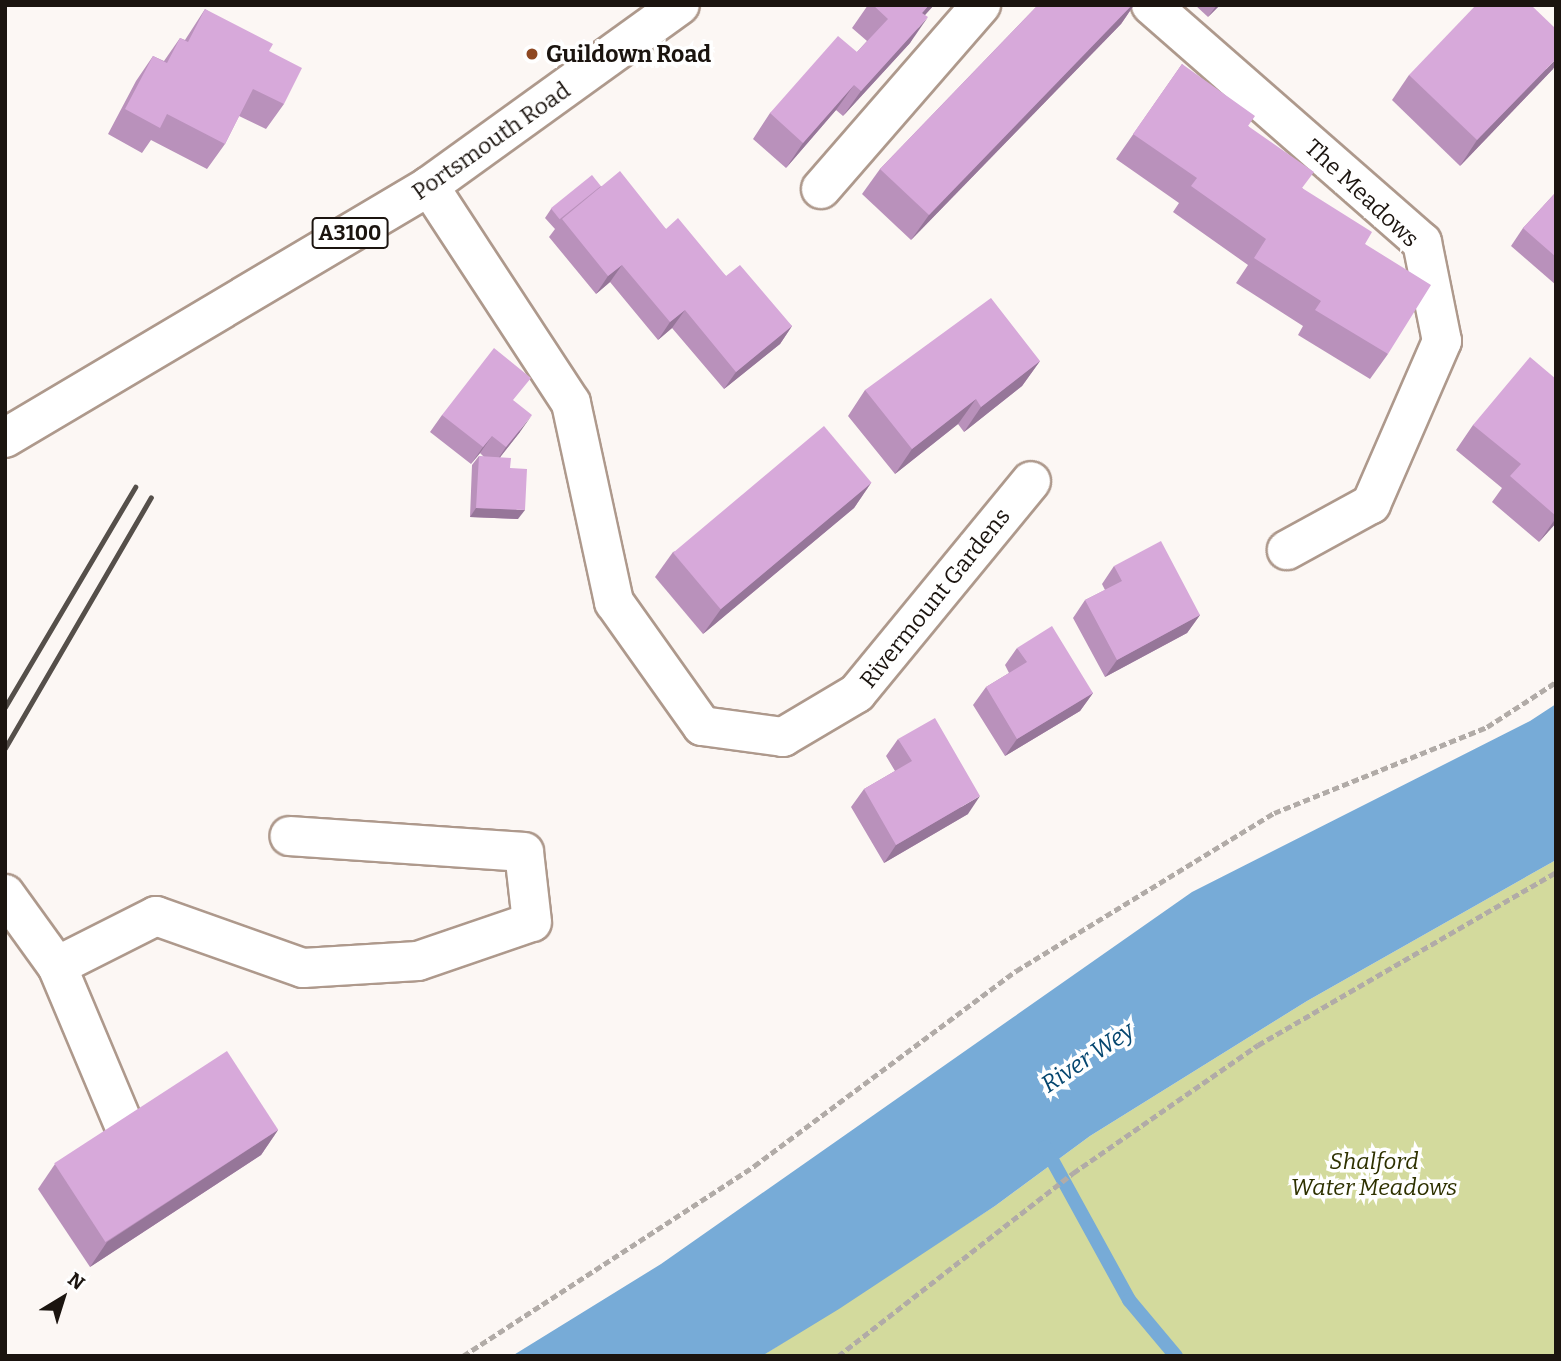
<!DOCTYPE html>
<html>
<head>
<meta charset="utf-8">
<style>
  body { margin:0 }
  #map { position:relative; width:1561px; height:1361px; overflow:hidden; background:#fcf7f4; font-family:Bitter,serif }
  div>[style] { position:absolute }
  .green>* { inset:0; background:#d3da9d }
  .water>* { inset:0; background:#77abd7 }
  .stream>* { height:14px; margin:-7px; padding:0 7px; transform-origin:7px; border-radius:7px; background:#77abd7 }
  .path>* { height:4.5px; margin-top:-2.25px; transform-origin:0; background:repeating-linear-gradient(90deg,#b1aba7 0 7px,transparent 0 10.5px) }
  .roads { filter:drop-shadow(2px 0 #ae998c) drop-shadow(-2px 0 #ae998c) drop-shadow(0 2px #ae998c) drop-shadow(0 -2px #ae998c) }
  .minor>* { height:38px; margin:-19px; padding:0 19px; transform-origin:19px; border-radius:19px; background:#fff }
  .primary>* { height:38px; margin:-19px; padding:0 19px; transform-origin:19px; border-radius:19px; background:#fff }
  .rail>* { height:5px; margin:-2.5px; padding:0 2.5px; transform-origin:2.5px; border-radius:2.5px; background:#554f4a }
  .wall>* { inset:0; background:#b991bb }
  .shaded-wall>* { inset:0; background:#967699 }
  .building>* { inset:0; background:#d7a9da; transform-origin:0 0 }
  .dots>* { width:19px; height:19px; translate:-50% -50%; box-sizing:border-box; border:4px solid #fff; border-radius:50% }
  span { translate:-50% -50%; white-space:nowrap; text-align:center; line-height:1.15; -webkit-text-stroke:7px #fff; paint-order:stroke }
  .shield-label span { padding:2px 5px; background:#fff; border:2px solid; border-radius:5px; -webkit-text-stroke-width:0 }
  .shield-label { font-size:21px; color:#1b140f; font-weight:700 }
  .poi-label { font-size:23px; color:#1b140f; font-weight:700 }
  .left { translate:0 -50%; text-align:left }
  .street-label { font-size:23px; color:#1b140f }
  .park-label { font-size:23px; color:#2e3100; font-style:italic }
  .water-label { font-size:24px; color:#05466f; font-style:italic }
  .frame { position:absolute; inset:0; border:7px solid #1b140f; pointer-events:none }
  .north { position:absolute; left:28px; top:1263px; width:70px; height:70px; -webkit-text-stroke:5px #fff; paint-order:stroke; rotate:38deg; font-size:19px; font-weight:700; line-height:28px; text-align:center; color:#1b140f }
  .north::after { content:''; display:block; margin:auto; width:24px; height:32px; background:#1b140f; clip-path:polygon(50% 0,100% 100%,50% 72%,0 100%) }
</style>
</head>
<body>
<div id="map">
  <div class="green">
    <i style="clip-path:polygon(1556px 860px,1556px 1356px,762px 1356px,995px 1206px,1090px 1136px,1307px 1001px)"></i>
  </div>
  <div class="water">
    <i style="clip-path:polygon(1556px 704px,1556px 860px,1307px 1001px,1090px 1136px,995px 1206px,839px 1309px,762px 1356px,512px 1356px,661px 1264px,1192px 892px,1530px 721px)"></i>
  </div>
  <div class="stream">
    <i style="left:1045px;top:1147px;width:175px;rotate:61.2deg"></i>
    <i style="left:1129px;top:1300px;width:73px;rotate:50deg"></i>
  </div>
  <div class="path">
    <i style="left:463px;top:1356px;width:348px;rotate:-33.1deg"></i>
    <i style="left:754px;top:1166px;width:327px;rotate:-36.7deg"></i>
    <i style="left:1016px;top:971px;width:303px;rotate:-31.5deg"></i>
    <i style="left:1274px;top:813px;width:230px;rotate:-22deg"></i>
    <i style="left:1487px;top:727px;width:82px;rotate:-33.1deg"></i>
    <i style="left:838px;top:1356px;width:298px;rotate:-37.9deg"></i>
    <i style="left:1073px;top:1173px;width:225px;rotate:-34.7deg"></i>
    <i style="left:1258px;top:1045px;width:345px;rotate:-30.1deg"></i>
  </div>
  <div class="roads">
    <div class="minor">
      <i style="left:1151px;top:5px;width:360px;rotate:41.2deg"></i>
      <i style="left:1422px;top:242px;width:101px;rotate:78.6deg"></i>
      <i style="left:1442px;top:341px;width:178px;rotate:113.5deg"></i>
      <i style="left:1371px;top:504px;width:96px;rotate:151.3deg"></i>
      <i style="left:429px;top:186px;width:259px;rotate:56.8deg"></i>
      <i style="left:571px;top:403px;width:204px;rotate:77.8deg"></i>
      <i style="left:614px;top:602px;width:152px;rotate:54.6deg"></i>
      <i style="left:702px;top:726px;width:82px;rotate:7.7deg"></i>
      <i style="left:783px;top:737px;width:86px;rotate:-30.7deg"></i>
      <i style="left:857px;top:693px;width:274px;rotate:-50.6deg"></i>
      <i style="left:821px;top:189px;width:244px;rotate:-49deg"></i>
      <i style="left:5px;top:894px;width:89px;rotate:54.2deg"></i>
      <i style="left:126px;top:1130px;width:178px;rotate:-112.8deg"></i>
      <i style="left:57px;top:966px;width:111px;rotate:-26.8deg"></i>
      <i style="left:156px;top:916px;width:156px;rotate:19.5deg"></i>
      <i style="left:303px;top:968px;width:115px;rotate:-3.5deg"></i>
      <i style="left:418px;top:961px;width:120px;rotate:-18.9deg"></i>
      <i style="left:532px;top:922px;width:70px;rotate:-96.5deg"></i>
      <i style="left:524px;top:852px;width:235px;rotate:-176.1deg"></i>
    </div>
    <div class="primary">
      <i style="left:5px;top:438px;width:493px;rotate:-30.7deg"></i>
      <i style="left:429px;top:186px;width:309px;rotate:-35.8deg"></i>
    </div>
  </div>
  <div class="rail">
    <i style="left:5px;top:707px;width:256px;rotate:-59.4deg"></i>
    <i style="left:5px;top:748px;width:290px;rotate:-59.8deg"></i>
  </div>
  <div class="wall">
    <i style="clip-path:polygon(868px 5px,934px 5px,925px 15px,910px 43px,843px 116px,836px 110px,786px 168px,753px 139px,770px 113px,857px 52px,867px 41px,852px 28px)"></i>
    <i style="clip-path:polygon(1038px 5px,1134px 5px,1121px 24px,911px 240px,862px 194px,880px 169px)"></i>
    <i style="clip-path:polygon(1195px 5px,1220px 5px,1208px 17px)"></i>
    <i style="clip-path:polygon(205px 9px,269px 51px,284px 104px,266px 129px,239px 116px,225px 144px,207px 169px,151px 140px,142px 153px,108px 134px,136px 81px,153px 56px,164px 61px,180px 38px,185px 40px)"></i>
    <i style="clip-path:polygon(1182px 64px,1248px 126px,1302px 188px,1365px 244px,1388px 354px,1370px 379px,1298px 335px,1303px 326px,1236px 283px,1248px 265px,1173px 212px,1179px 203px,1116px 159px)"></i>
    <i style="clip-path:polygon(1553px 69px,1460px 166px,1392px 100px,1409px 75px)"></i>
    <i style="clip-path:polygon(601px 186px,666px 229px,726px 276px,792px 326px,780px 344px,724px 389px,672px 328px,658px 340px,610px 282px,596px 294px,549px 237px,555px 229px,545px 218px,551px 209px)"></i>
    <i style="clip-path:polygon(1556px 192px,1556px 285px,1511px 246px,1523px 228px)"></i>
    <i style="clip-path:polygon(1040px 361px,1022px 386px,964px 432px,958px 424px,895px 474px,848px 416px,865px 390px)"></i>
    <i style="clip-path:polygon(1556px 379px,1556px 523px,1539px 542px,1492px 502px,1502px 488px,1456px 450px,1473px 425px)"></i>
    <i style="clip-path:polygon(514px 401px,520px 432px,500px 457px,510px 468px,518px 519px,470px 517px,472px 465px,479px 456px,484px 457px,480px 453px,471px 464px,430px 432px,442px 415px)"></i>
    <i style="clip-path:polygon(871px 483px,854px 508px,703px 634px,655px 577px,673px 552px)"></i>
    <i style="clip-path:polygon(1114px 566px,1200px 615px,1187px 633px,1105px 677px,1073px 618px,1085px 600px,1105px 590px,1102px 584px)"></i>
    <i style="clip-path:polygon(1017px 648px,1093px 693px,1080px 711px,1005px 756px,973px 705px,986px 687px,1009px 673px,1005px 665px)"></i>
    <i style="clip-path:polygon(898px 739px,968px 814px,884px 863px,851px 807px,864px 789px,895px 771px,886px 756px)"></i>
    <i style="clip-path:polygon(278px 1130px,261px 1155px,90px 1267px,38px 1189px,55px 1164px)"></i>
  </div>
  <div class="shaded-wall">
    <i style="clip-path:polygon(929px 5px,934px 5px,904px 38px,922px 13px)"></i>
    <i style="clip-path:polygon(1132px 5px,1134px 5px,1121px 24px,911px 240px,929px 215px)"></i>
    <i style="clip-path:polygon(1217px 5px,1220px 5px,1208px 17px)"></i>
    <i style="clip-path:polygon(928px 17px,910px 43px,843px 116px,861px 91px)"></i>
    <i style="clip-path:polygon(1556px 59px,1556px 65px,1553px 69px,1460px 166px,1477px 140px)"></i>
    <i style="clip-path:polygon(854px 85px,836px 110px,786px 168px,803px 143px)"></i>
    <i style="clip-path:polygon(622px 265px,610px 282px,596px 294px,608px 276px)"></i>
    <i style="clip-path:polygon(685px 310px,672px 328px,658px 340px,670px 322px)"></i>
    <i style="clip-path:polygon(792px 326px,780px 344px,724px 389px,736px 372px)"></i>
    <i style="clip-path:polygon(1040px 361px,1022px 386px,964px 432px,981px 407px)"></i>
    <i style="clip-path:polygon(976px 399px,958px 424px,895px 474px,912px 449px)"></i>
    <i style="clip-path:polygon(532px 415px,520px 432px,494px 465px,506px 447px)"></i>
    <i style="clip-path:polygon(492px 436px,480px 453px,471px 464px,483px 447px)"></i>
    <i style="clip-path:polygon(871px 483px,854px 508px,703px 634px,721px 609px)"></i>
    <i style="clip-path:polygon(476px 508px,525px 510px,518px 519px,470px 517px)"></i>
    <i style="clip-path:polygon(1556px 518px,1556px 523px,1539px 542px)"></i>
    <i style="clip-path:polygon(1200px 615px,1187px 633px,1105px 677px,1117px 660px)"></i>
    <i style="clip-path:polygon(1093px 693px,1080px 711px,1005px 756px,1017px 739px)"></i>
    <i style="clip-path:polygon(980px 796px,968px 814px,884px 863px,896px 845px)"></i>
    <i style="clip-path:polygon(278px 1130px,261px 1155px,90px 1267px,107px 1242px)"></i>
  </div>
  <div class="building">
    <i style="clip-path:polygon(873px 5px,929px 5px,922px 13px,928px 17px,861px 91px,854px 85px,803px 143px,770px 113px,838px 36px,857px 52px,888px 19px)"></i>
    <i style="clip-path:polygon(1038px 5px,1132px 5px,929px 215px,880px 169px)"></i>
    <i style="clip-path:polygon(1476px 5px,1531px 5px,1556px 29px,1556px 59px,1477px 140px,1409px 75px)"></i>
    <i style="clip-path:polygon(205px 9px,273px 44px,269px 51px,302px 68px,284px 104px,253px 89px,225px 144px,167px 114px,160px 128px,125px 109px,153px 56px,167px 63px,180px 38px,188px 42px)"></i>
    <i style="clip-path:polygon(1182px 64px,1255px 116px,1248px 126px,1314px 172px,1302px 188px,1372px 232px,1365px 244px,1431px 285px,1388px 354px,1315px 310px,1321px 301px,1254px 258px,1266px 239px,1191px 186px,1197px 178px,1133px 134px)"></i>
    <i style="clip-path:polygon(620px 171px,666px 229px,678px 218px,726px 276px,740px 265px,792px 326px,736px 372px,685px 310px,670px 322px,622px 265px,608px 276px,562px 219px)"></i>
    <i style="left:592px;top:175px;width:14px;height:53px;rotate:51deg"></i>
    <i style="clip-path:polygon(1556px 192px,1556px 257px,1523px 228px)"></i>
    <i style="clip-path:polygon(991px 298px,1040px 361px,981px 407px,976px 399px,912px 449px,865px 390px)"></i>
    <i style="clip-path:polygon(494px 348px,531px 378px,513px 400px,532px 415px,506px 447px,492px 436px,483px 447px,442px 415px)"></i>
    <i style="clip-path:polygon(1530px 357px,1556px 379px,1556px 516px,1510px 476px,1521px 464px,1473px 425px)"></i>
    <i style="left:824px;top:426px;width:74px;height:197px;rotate:50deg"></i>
    <i style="clip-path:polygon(479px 456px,511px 458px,510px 468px,527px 469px,525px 510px,476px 508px)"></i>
    <i style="clip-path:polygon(1161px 541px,1200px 615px,1117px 660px,1085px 600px,1122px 581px,1114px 566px)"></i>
    <i style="clip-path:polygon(1052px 626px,1093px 693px,1017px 739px,986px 687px,1027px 662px,1017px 648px)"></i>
    <i style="clip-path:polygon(935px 718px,980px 796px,896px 845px,864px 789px,912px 761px,898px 739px)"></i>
    <i style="left:227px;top:1051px;width:94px;height:206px;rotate:57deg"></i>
  </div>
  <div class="dots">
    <i style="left:532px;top:54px;background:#8e4822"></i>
  </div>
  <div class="shield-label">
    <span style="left:350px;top:233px">A3100</span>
  </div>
  <div class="poi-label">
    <span class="left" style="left:546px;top:54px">Guildown Road</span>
  </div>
  <div class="street-label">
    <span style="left:491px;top:141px;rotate:-35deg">Portsmouth Road</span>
    <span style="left:1362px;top:193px;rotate:43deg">The Meadows</span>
    <span style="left:935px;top:598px;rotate:-51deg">Rivermount Gardens</span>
  </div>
  <div class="park-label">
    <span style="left:1374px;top:1174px">Shalford<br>Water Meadows</span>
  </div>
  <div class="water-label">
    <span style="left:1088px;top:1058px;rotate:-34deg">River Wey</span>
  </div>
  <div class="frame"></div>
  <div class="north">N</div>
</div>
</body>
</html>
